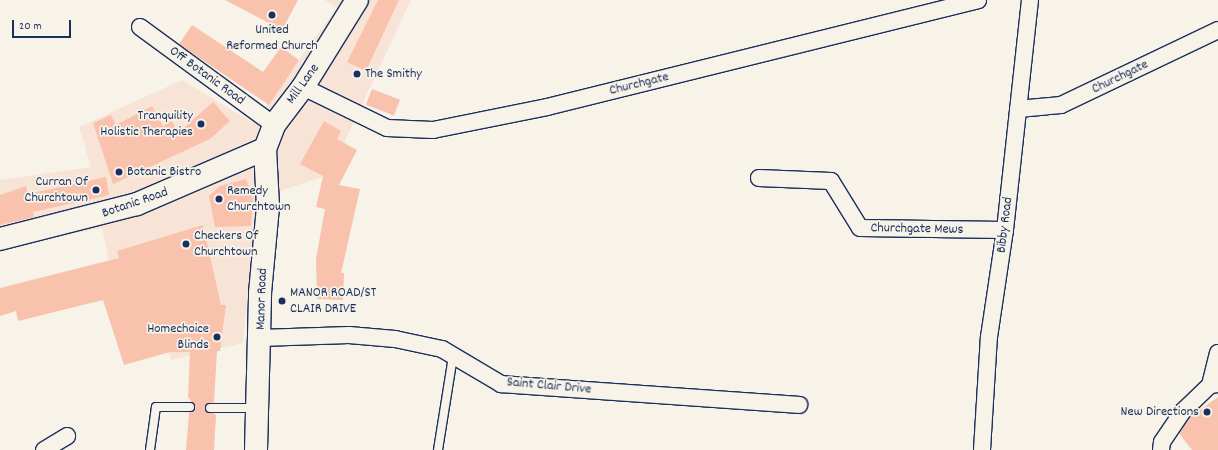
<!DOCTYPE html>
<html>
<head>
<meta charset="utf-8">
<style>
  body { margin:0 }
  #map { position:relative; width:1218px; height:450px; overflow:hidden; background:#f7f3e8; font-family:Dekko,sans-serif }
  div>[style] { position:absolute }
  .built>* { inset:0; background:#f8e4d6 }
  .building>* { inset:0; background:#f9c2ad; transform-origin:0 0 }
  .roads { filter:drop-shadow(1px 0 #1b2f5e) drop-shadow(-1px 0 #1b2f5e) drop-shadow(0 1px #1b2f5e) drop-shadow(0 -1px #1b2f5e) }
  .service>* { height:8px; margin:-4px; padding:0 4px; transform-origin:4px; border-radius:4px; background:#f7f3e8 }
  .minor>* { height:16px; margin:-8px; padding:0 8px; transform-origin:8px; border-radius:8px; background:#f7f3e8 }
  .secondary>* { height:22px; margin:-11px; padding:0 11px; transform-origin:11px; border-radius:11px; background:#f7f3e8 }
  .primary>* { height:22px; margin:-11px; padding:0 11px; transform-origin:11px; border-radius:11px; background:#f7f3e8 }
  .dots>* { width:11px; height:11px; translate:-50% -50%; box-sizing:border-box; border:2px solid #f7f3e8; border-radius:50% }
  span { translate:-50% -50%; white-space:nowrap; text-align:center; line-height:1.15; -webkit-text-stroke:3.5px #f7f3e8; paint-order:stroke }
  .poi-label { font-size:14px; color:#1b2f5e }
  .left { translate:0 -50%; text-align:left }
  .right { translate:-100% -50%; text-align:right }
  .street-label { font-size:14px; color:#1b2f5e }
  .scale { position:absolute; left:12px; top:20px; width:59px; height:18px; box-sizing:border-box; border:2px solid #1b2f5e; border-top:0; padding-left:5px; font-size:12px; line-height:14px; white-space:nowrap; color:#1b2f5e; -webkit-text-stroke:3px #f7f3e8; paint-order:stroke }
</style>
</head>
<body>
<div id="map">
  <div class="built">
    <i style="clip-path:polygon(325px 0,411px 0,329px 175px,258px 198px,243px 343px,171px 360px,147px 292px,117px 298px,102px 228px,0 248px,0 180px,91px 167px,79px 127px,182px 80px,253px 123px,337px 8px)"></i>
  </div>
  <div class="building">
    <i style="clip-path:polygon(225px 0,298px 0,282px 30px)"></i>
    <i style="clip-path:polygon(378px 0,399px 0,366px 71px,347px 62px)"></i>
    <i style="clip-path:polygon(192px 25px,263px 72px,281px 47px,299px 60px,269px 105px,179px 44px)"></i>
    <i style="left:372px;top:89px;width:30px;height:17px;rotate:21deg"></i>
    <i style="clip-path:polygon(213px 102px,230px 121px,210px 139px,113px 184px,93px 123px,111px 115px,116px 125px,152px 106px,163px 126px,172px 121px,178px 133px)"></i>
    <i style="clip-path:polygon(324px 121px,341px 131px,337px 139px,357px 150px,339px 185px,360px 189px,341px 273px,344px 273px,343px 300px,317px 299px,316px 259px,325px 209px,316px 207px,323px 176px,300px 164px)"></i>
    <i style="clip-path:polygon(106px 177px,109px 195px,33px 212px,34px 217px,0 225px,0 195px,26px 186px,28px 194px)"></i>
    <i style="clip-path:polygon(246px 179px,253px 199px,251px 226px,215px 227px,209px 196px,220px 186px)"></i>
    <i style="clip-path:polygon(203px 225px,221px 305px,226px 305px,220px 351px,217px 351px,214px 402px,205px 408px,216px 415px,214px 450px,186px 450px,189px 412px,195px 407px,188px 397px,190px 352px,170px 352px,124px 365px,103px 300px,18px 321px,16px 311px,0 316px,0 288px,119px 258px,117px 251px)"></i>
    <i style="clip-path:polygon(1218px 397px,1218px 450px,1192px 450px,1179px 433px,1190px 417px)"></i>
  </div>
  <div class="roads">
    <div class="service">
      <i style="left:210px;top:408px;width:47px"></i>
      <i style="left:150px;top:450px;width:43px;rotate:-82.1deg"></i>
      <i style="left:156px;top:407px;width:34px"></i>
      <i style="left:438px;top:450px;width:95px;rotate:-80.9deg"></i>
    </div>
    <div class="minor">
      <i style="left:140px;top:27px;width:166px;rotate:36.2deg"></i>
      <i style="left:303px;top:87px;width:93px;rotate:26deg"></i>
      <i style="left:387px;top:128px;width:46px;rotate:2.5deg"></i>
      <i style="left:433px;top:130px;width:116px;rotate:-11.4deg"></i>
      <i style="left:547px;top:107px;width:444px;rotate:-13.9deg"></i>
      <i style="left:1018px;top:109px;width:43px;rotate:-5.3deg"></i>
      <i style="left:1061px;top:105px;width:174px;rotate:-25.5deg"></i>
      <i style="left:759px;top:178px;width:72px;rotate:2.4deg"></i>
      <i style="left:831px;top:181px;width:55px;rotate:58.3deg"></i>
      <i style="left:860px;top:228px;width:145px;rotate:0.8deg"></i>
      <i style="left:260px;top:338px;width:89px;rotate:-1.9deg"></i>
      <i style="left:349px;top:335px;width:46px;rotate:5deg"></i>
      <i style="left:395px;top:339px;width:48px;rotate:12deg"></i>
      <i style="left:442px;top:349px;width:69px;rotate:30.7deg"></i>
      <i style="left:501px;top:384px;width:299px;rotate:4deg"></i>
      <i style="left:1210px;top:385px;width:33px;rotate:-76deg"></i>
      <i style="left:44px;top:450px;width:27px;rotate:-31deg"></i>
      <i style="left:982px;top:450px;width:113px;rotate:-86.5deg"></i>
      <i style="left:989px;top:337px;width:108px;rotate:-81.5deg"></i>
      <i style="left:1005px;top:230px;width:231px;rotate:-83.8deg"></i>
      <i style="left:1161px;top:450px;width:8px;rotate:-83deg"></i>
      <i style="left:1162px;top:442px;width:36px;rotate:-56deg"></i>
      <i style="left:1182px;top:412px;width:39px;rotate:-44deg"></i>
      <i style="left:1210px;top:385px;width:8px;rotate:-7deg"></i>
    </div>
    <div class="secondary">
      <i style="left:0;top:239px;width:141px;rotate:-14.3deg"></i>
      <i style="left:137px;top:204px;width:139px;rotate:-23.3deg"></i>
    </div>
    <div class="primary">
      <i style="left:256px;top:450px;width:157px;rotate:-88.5deg"></i>
      <i style="left:260px;top:293px;width:87px;rotate:-84.7deg"></i>
      <i style="left:268px;top:206px;width:57px;rotate:-93deg"></i>
      <i style="left:265px;top:149px;width:26px;rotate:-69deg"></i>
      <i style="left:274px;top:125px;width:48px;rotate:-52.7deg"></i>
      <i style="left:303px;top:87px;width:102px;rotate:-58.2deg"></i>
    </div>
  </div>
  <div class="dots">
    <i style="left:272px;top:15px;background:#1b2f5e"></i>
    <i style="left:357px;top:74px;background:#1b2f5e"></i>
    <i style="left:201px;top:124px;background:#1b2f5e"></i>
    <i style="left:119px;top:172px;background:#1b2f5e"></i>
    <i style="left:96px;top:190px;background:#1b2f5e"></i>
    <i style="left:219px;top:199px;background:#1b2f5e"></i>
    <i style="left:186px;top:244px;background:#1b2f5e"></i>
    <i style="left:282px;top:301px;background:#1b2f5e"></i>
    <i style="left:217px;top:337px;background:#1b2f5e"></i>
    <i style="left:1207px;top:412px;background:#1b2f5e"></i>
  </div>
  <div class="poi-label">
    <span style="left:272px;top:38px">United<br>Reformed Church</span>
    <span class="left" style="left:365px;top:74px">The Smithy</span>
    <span class="right" style="left:193px;top:124px">Tranquility<br>Holistic Therapies</span>
    <span class="left" style="left:127px;top:172px">Botanic Bistro</span>
    <span class="right" style="left:88px;top:190px">Curran Of<br>Churchtown</span>
    <span class="left" style="left:227px;top:199px">Remedy<br>Churchtown</span>
    <span class="left" style="left:194px;top:244px">Checkers Of<br>Churchtown</span>
    <span class="left" style="left:290px;top:301px">MANOR ROAD/ST<br>CLAIR DRIVE</span>
    <span class="right" style="left:209px;top:337px">Homechoice<br>Blinds</span>
    <span class="right" style="left:1199px;top:412px">New Directions</span>
  </div>
  <div class="street-label">
    <span style="left:207px;top:76px;rotate:36deg">Off Botanic Road</span>
    <span style="left:1120px;top:77px;rotate:-26deg">Churchgate</span>
    <span style="left:303px;top:84px;rotate:-54deg">Mill Lane</span>
    <span style="left:639px;top:84px;rotate:-14deg">Churchgate</span>
    <span style="left:135px;top:203px;rotate:-19deg">Botanic Road</span>
    <span style="left:1005px;top:225px;rotate:-83deg">Bibby Road</span>
    <span style="left:917px;top:229px;rotate:1deg">Churchgate Mews</span>
    <span style="left:262px;top:299px;rotate:-88deg">Manor Road</span>
    <span style="left:549px;top:386px;rotate:5deg">Saint Clair Drive</span>
  </div>
  <div class="scale">20 m</div>
</div>
</body>
</html>
